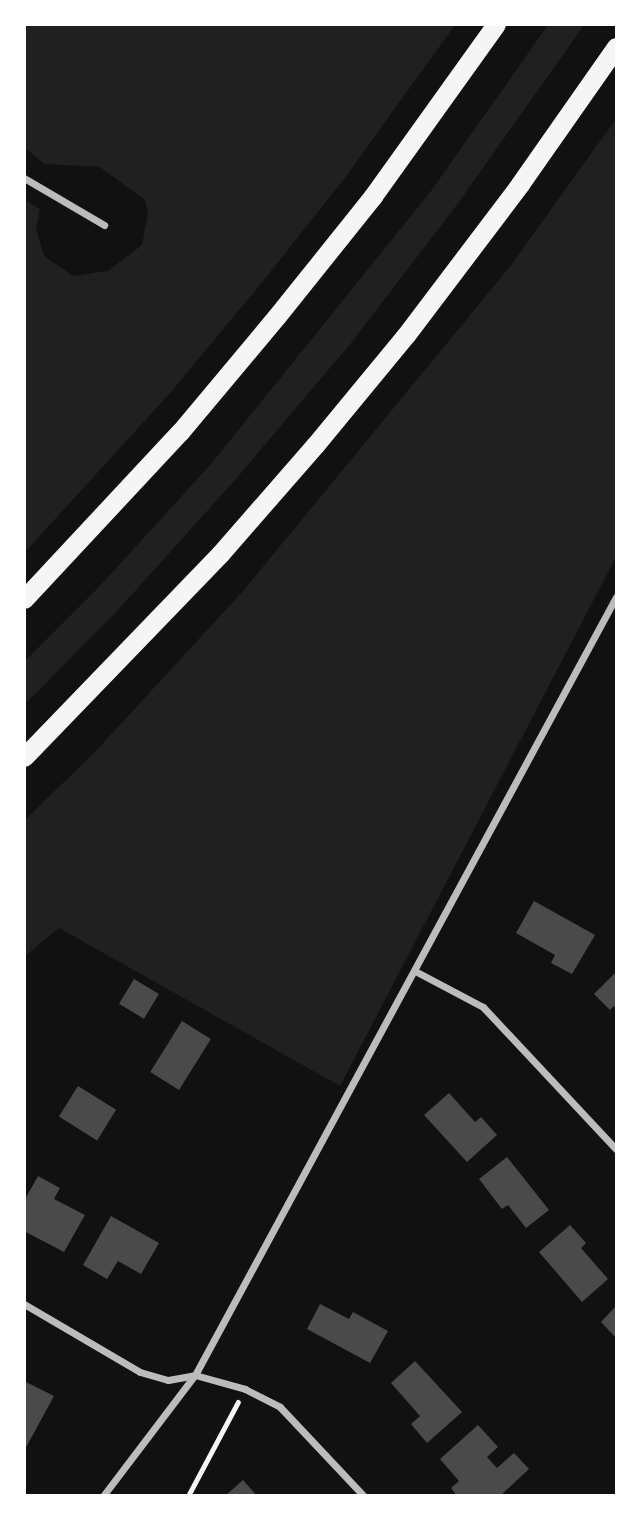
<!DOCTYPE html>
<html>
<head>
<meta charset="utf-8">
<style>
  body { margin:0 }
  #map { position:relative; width:641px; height:1520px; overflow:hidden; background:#111; font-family:Inter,sans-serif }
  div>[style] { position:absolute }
  .green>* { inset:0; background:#202020 }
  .building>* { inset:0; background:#4a4a4a; transform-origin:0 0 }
  .path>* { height:4.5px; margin:-2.25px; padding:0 2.25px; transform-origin:2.25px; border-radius:2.25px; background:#f5f5f5 }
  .minor>* { height:7px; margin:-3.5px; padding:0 3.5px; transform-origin:3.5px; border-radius:3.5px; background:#bcbcbc }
  .motorway>* { height:19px; margin:-9.5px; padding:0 9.5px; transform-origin:9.5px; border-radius:9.5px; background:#f5f5f5 }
  span { translate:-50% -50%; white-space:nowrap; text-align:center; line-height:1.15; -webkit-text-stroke:6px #fff; paint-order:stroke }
  .frame { position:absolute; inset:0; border:26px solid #fff; pointer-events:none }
</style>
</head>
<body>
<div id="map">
  <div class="green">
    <i style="clip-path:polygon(25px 24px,455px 25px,344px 179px,263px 281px,171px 392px,25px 552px,25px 200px,40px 209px,36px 229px,44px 256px,73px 276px,108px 271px,142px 245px,148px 213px,145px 200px,100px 167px,45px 164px,25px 148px)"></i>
    <i style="clip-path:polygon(548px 25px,584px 25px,456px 206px,351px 343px,235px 480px,118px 610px,25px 704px,25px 661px,99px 587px,211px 464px,431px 191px)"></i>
    <i style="clip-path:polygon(616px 119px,616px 557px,340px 1086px,59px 928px,25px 956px,25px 820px,95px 752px,244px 590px,512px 264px)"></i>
  </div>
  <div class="building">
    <i style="clip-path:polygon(534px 901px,595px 935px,572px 974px,551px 963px,555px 955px,516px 933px)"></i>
    <i style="clip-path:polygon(616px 972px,616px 1009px,614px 1006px,610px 1010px,594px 994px)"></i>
    <i style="left:134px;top:979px;width:29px;height:29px;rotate:31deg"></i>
    <i style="left:182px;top:1021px;width:34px;height:60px;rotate:32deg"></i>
    <i style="left:78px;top:1086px;width:45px;height:36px;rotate:32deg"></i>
    <i style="clip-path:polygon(449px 1093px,475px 1122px,481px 1117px,497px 1135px,467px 1162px,424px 1115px)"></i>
    <i style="clip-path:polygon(507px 1157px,549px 1210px,526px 1228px,508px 1205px,502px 1209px,479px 1179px)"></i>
    <i style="clip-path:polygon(38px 1176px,60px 1188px,54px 1199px,85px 1215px,64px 1252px,24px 1231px,24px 1201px)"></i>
    <i style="clip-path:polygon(111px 1216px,159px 1243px,141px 1274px,118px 1261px,107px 1279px,83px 1265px)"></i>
    <i style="clip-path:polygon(570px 1225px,586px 1243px,581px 1248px,608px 1279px,582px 1302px,539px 1252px)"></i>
    <i style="clip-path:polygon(320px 1304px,349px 1319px,353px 1312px,388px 1331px,370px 1363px,307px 1329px)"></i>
    <i style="clip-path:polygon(616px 1306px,616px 1338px,601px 1322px)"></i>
    <i style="clip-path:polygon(415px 1361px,462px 1412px,427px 1443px,411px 1424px,420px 1416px,391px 1383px)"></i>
    <i style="clip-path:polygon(24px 1381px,54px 1396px,24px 1451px)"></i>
    <i style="clip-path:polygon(478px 1425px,498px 1447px,487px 1457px,497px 1468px,514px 1453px,529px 1469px,500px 1496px,457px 1496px,451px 1488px,459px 1481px,440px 1459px)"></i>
    <i style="clip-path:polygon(243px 1480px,257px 1496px,225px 1496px)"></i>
  </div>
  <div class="path">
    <i style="left:188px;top:1496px;width:106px;rotate:-62deg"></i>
  </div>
  <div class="minor">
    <i style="left:24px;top:178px;width:93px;rotate:30.4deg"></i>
    <i style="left:415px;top:971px;width:77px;rotate:27.9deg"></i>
    <i style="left:483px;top:1007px;width:195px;rotate:46.9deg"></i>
    <i style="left:24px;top:1304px;width:134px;rotate:30.4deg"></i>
    <i style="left:140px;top:1372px;width:29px;rotate:16deg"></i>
    <i style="left:168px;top:1380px;width:27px;rotate:-10deg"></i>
    <i style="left:195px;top:1375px;width:52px;rotate:15.6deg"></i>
    <i style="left:245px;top:1389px;width:39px;rotate:27deg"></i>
    <i style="left:280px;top:1407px;width:122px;rotate:46.7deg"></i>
    <i style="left:103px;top:1496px;width:152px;rotate:-52.8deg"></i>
    <i style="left:195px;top:1375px;width:885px;rotate:-61.58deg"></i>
  </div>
  <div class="motorway">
    <i style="left:24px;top:599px;width:229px;rotate:-47deg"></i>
    <i style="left:180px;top:432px;width:151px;rotate:-50.1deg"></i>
    <i style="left:277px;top:316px;width:154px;rotate:-51.3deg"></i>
    <i style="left:373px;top:196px;width:211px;rotate:-54.4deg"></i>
    <i style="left:24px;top:757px;width:282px;rotate:-46deg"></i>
    <i style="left:220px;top:554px;width:146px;rotate:-48.9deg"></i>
    <i style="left:316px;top:444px;width:141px;rotate:-50.5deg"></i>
    <i style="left:406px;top:335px;width:189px;rotate:-52.9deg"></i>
    <i style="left:520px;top:184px;width:167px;rotate:-55deg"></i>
  </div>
  <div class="frame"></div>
</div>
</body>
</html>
